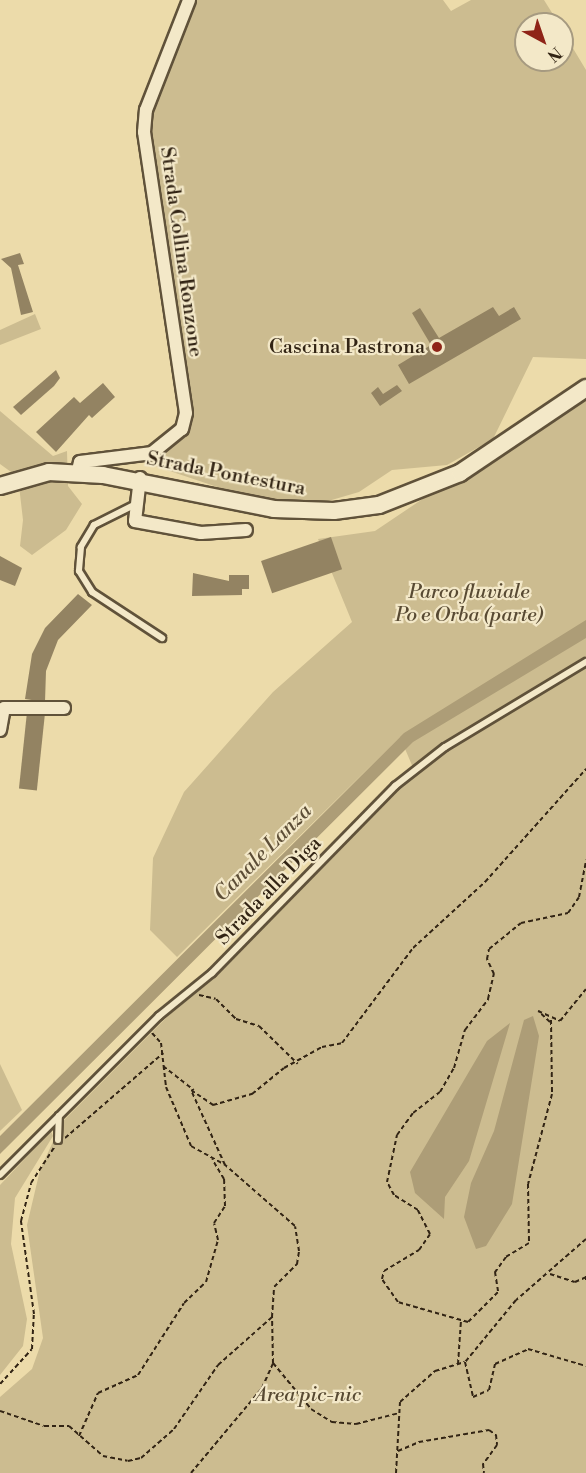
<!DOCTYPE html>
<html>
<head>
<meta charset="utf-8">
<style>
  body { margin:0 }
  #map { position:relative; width:586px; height:1473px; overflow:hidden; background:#ecdbaa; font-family:"Libre Bodoni",serif }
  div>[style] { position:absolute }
  .green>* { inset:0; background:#ccbc90 }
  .water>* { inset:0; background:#ad9d77 }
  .building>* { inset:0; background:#938362; transform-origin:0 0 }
  .path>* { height:2px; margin-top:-1px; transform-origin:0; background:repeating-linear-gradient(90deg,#322414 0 4.5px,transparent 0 7.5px) }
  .roads { filter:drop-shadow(2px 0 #60523a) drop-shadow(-2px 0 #60523a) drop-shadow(0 2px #60523a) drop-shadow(0 -2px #60523a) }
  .lane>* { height:6px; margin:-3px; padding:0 3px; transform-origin:3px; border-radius:3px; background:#f3e8c8 }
  .street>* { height:12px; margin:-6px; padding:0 6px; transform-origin:6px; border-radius:6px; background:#f3e8c8 }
  .secondary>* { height:16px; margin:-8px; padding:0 8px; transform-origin:8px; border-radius:8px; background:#f3e8c8 }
  .dots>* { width:16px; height:16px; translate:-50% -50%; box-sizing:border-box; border:3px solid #f3e8c8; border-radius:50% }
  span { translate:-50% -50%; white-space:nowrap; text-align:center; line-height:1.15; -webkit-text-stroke:4.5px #f3e8c8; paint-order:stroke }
  .street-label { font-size:20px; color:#322414 }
  .poi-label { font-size:20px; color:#322414 }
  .right { translate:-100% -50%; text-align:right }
  .park-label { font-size:20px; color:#584a33; font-style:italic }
  .water-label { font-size:21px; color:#5d4e37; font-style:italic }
  .north { position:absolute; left:514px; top:12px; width:60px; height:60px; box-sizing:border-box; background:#f3e8c8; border:2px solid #a69a80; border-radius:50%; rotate:140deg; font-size:16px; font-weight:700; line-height:24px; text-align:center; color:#322414 }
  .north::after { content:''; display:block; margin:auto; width:21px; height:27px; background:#8f2418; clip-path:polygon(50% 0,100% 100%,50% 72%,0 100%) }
</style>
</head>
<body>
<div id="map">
  <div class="green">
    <i style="clip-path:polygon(190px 0,443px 0,451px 11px,471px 0,544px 0,559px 24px,526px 24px,526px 60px,562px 60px,562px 30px,586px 70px,586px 359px,533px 357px,493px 439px,447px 465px,392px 470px,359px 492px,318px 504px,244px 496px,146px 463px,187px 424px,147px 110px)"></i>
    <i style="clip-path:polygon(35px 314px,41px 329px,0 345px,0 330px)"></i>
    <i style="clip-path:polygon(586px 389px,586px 1473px,0 1473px,0 1397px,32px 1369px,43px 1338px,27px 1225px,40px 1170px,62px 1122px,414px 770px,400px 737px,177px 957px,150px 930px,153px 858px,184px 792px,273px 692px,352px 622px,318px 539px,375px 531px)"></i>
    <i style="clip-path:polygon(0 411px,53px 456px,67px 451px,68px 486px,82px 504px,66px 530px,32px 555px,20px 546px,23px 520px,18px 477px,0 464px)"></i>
    <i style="clip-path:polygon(0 1064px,22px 1110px,0 1131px)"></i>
    <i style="clip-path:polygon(51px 1131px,53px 1136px,15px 1198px,11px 1244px,27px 1319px,23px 1346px,0 1375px,0 1185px)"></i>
  </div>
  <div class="water">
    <i style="clip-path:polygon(586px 620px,586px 638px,413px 742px,0 1154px,0 1136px,404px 733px)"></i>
    <i style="clip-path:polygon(533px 1016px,539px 1036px,512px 1204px,486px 1246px,476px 1249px,464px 1217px,471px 1183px,494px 1131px,524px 1020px)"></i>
    <i style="clip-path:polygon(510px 1023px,469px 1161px,445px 1197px,444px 1219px,415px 1193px,410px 1172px,487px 1041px)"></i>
  </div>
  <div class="building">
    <i style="clip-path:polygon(20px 253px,24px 264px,18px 265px,33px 312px,21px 315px,11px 268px,1px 259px)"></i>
    <i style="clip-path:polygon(493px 307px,499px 316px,514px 307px,521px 319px,409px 384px,398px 365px,431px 345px,412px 313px,420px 308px,439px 338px)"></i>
    <i style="clip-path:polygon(56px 370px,60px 378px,54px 386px,21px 415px,13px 407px)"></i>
    <i style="clip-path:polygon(103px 383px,115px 397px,92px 418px,89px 415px,56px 452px,36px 432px,74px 397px,80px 403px)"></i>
    <i style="clip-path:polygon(397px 385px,402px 391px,380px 406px,371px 393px,378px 387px,383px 394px)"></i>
    <i style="left:331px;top:537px;width:34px;height:74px;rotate:71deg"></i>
    <i style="clip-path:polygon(0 556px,22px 568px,15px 586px,0 580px)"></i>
    <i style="clip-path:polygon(193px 573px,229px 581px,229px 575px,249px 575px,249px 589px,242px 589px,242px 595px,192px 596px)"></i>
    <i style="clip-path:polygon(78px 594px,92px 605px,58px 640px,46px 671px,45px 702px,25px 699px,32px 654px,45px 628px)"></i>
    <i style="left:27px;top:712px;width:18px;height:77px;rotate:6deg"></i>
  </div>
  <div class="path">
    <i style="left:199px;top:995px;width:17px;rotate:13deg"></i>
    <i style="left:216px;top:999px;width:28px;rotate:45deg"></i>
    <i style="left:236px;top:1019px;width:24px;rotate:17deg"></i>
    <i style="left:259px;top:1026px;width:54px;rotate:44.3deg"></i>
    <i style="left:551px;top:1020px;width:74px;rotate:89.2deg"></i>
    <i style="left:552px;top:1094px;width:93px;rotate:104.9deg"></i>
    <i style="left:528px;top:1184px;width:59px;rotate:89deg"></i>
    <i style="left:529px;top:1243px;width:27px;rotate:149deg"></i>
    <i style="left:506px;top:1257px;width:19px;rotate:126deg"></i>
    <i style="left:495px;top:1272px;width:20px;rotate:81deg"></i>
    <i style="left:498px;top:1292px;width:42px;rotate:135deg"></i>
    <i style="left:468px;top:1322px;width:73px;rotate:-164.1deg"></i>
    <i style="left:398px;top:1302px;width:28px;rotate:-125deg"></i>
    <i style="left:382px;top:1279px;width:8px;rotate:-76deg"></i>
    <i style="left:384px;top:1271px;width:41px;rotate:-31deg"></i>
    <i style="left:419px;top:1250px;width:19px;rotate:-55deg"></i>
    <i style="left:430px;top:1234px;width:27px;rotate:-117deg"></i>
    <i style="left:418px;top:1210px;width:28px;rotate:-148deg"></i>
    <i style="left:394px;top:1195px;width:15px;rotate:-118deg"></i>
    <i style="left:387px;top:1182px;width:48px;rotate:-78deg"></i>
    <i style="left:397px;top:1135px;width:27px;rotate:-54deg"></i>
    <i style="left:413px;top:1113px;width:34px;rotate:-38deg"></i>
    <i style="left:440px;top:1092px;width:28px;rotate:-60deg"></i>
    <i style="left:454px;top:1068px;width:40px;rotate:-74deg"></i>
    <i style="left:465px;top:1030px;width:39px;rotate:-53deg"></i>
    <i style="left:488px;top:999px;width:26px;rotate:-77deg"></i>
    <i style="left:494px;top:974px;width:17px;rotate:-115deg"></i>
    <i style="left:487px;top:959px;width:10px;rotate:-79deg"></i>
    <i style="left:489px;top:949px;width:41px;rotate:-39.1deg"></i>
    <i style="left:521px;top:923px;width:48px;rotate:-12deg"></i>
    <i style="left:568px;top:913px;width:19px;rotate:-55deg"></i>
    <i style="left:579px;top:897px;width:38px;rotate:-79deg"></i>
    <i style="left:550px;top:1022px;width:16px;rotate:-137deg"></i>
    <i style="left:538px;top:1011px;width:24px;rotate:24deg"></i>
    <i style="left:560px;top:1021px;width:41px;rotate:-50.9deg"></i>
    <i style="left:152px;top:1033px;width:13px;rotate:48deg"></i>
    <i style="left:161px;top:1043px;width:44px;rotate:83.5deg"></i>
    <i style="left:166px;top:1087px;width:64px;rotate:67deg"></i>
    <i style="left:191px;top:1146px;width:39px;rotate:29deg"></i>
    <i style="left:163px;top:1066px;width:39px;rotate:38deg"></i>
    <i style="left:65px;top:1138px;width:130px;rotate:-40.9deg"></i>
    <i style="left:586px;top:1239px;width:93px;rotate:138.9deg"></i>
    <i style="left:516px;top:1300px;width:80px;rotate:129.4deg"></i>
    <i style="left:465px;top:1362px;width:36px;rotate:77deg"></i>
    <i style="left:473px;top:1397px;width:17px;rotate:-24deg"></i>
    <i style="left:489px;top:1390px;width:27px;rotate:-77deg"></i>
    <i style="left:495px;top:1364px;width:36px;rotate:-24deg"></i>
    <i style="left:528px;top:1349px;width:60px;rotate:16.3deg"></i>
    <i style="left:550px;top:1274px;width:26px;rotate:18deg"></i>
    <i style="left:575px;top:1282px;width:12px;rotate:-24deg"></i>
    <i style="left:586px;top:1276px;width:6px;rotate:90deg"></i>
    <i style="left:273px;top:1363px;width:60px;rotate:50.4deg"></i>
    <i style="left:311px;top:1409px;width:25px;rotate:32deg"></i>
    <i style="left:332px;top:1422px;width:24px;rotate:5deg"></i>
    <i style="left:356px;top:1424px;width:44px;rotate:-14.3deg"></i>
    <i style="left:458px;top:1364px;width:44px;rotate:-86.1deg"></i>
    <i style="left:0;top:1384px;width:47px;rotate:-47.6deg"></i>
    <i style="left:32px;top:1349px;width:35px;rotate:-87deg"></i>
    <i style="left:34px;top:1314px;width:94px;rotate:-98deg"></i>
    <i style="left:21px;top:1221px;width:39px;rotate:-75deg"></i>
    <i style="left:31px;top:1183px;width:44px;rotate:-57deg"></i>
    <i style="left:0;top:1411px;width:46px;rotate:18.8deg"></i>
    <i style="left:44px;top:1426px;width:25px"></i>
    <i style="left:69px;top:1426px;width:45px;rotate:41.4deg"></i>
    <i style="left:103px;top:1456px;width:25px;rotate:11deg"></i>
    <i style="left:128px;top:1461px;width:13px;rotate:-13deg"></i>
    <i style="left:141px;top:1458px;width:44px;rotate:-41.3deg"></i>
    <i style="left:174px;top:1429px;width:78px;rotate:-55.5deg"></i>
    <i style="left:218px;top:1365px;width:72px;rotate:-41.6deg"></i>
    <i style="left:272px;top:1317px;width:30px;rotate:-86deg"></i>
    <i style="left:274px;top:1287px;width:33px;rotate:-45deg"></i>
    <i style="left:297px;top:1264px;width:13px;rotate:-81deg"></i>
    <i style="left:299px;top:1251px;width:25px;rotate:-99deg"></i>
    <i style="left:295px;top:1226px;width:93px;rotate:-138.9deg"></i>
    <i style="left:225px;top:1165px;width:82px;rotate:-114.4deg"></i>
    <i style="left:191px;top:1090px;width:27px;rotate:34deg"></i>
    <i style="left:213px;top:1105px;width:41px;rotate:-15.8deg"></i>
    <i style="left:252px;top:1094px;width:41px;rotate:-39.1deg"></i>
    <i style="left:284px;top:1068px;width:43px;rotate:-28.9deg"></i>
    <i style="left:322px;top:1047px;width:20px;rotate:-11deg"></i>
    <i style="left:342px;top:1043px;width:119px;rotate:-53.2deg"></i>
    <i style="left:413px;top:948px;width:98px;rotate:-42.5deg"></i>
    <i style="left:485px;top:882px;width:152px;rotate:-48.2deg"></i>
    <i style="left:79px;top:1436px;width:47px;rotate:-66.2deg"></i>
    <i style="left:98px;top:1393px;width:44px;rotate:-24.2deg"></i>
    <i style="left:138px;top:1375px;width:85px;rotate:-57.4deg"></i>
    <i style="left:184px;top:1303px;width:30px;rotate:-44deg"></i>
    <i style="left:206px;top:1282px;width:44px;rotate:-74.1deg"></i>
    <i style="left:218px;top:1240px;width:17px;rotate:-103deg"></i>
    <i style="left:214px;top:1223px;width:20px;rotate:-57deg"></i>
    <i style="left:225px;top:1206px;width:27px;rotate:-92deg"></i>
    <i style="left:224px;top:1179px;width:23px;rotate:-121deg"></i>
    <i style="left:398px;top:1451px;width:23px;rotate:-23deg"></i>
    <i style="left:419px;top:1442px;width:71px;rotate:-9.7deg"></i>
    <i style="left:489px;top:1430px;width:9px;rotate:36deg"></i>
    <i style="left:496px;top:1435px;width:10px;rotate:84deg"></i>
    <i style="left:497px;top:1445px;width:24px;rotate:126deg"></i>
    <i style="left:483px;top:1464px;width:9px;rotate:84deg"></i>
    <i style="left:191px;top:1473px;width:111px;rotate:-50.1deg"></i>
    <i style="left:262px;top:1388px;width:27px;rotate:-66deg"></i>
    <i style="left:273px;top:1363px;width:46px;rotate:-91.2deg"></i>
    <i style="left:396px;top:1473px;width:71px;rotate:-86.8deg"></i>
    <i style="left:400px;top:1402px;width:47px;rotate:-41.5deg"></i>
    <i style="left:435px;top:1371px;width:31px;rotate:-17deg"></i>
  </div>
  <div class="roads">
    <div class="lane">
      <i style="left:134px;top:505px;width:45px;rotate:153.4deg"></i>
      <i style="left:94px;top:525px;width:26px;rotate:121deg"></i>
      <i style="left:81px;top:547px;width:24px;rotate:95deg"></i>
      <i style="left:79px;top:571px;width:25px;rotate:58deg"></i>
      <i style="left:92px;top:592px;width:84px;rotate:33.3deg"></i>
      <i style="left:58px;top:1140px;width:24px;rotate:-88deg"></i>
      <i style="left:0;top:1175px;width:225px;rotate:-45deg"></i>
      <i style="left:159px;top:1016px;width:68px;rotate:-39.1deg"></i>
      <i style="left:212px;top:973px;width:262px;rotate:-45.6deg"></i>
      <i style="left:395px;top:786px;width:63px;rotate:-38deg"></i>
      <i style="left:445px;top:747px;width:165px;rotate:-31.1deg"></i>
    </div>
    <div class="street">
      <i style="left:77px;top:474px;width:12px;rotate:-76deg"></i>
      <i style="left:80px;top:462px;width:73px;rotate:-7.1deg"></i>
      <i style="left:152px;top:453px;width:38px;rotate:-39deg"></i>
      <i style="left:182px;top:429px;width:16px;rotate:-76deg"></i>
      <i style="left:186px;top:413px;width:284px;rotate:-98.5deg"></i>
      <i style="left:144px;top:132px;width:22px;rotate:-85deg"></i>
      <i style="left:146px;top:110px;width:118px;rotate:-68.6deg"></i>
      <i style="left:140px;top:478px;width:43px;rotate:96.6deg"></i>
      <i style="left:135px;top:521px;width:67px;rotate:10.3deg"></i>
      <i style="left:201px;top:533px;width:45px;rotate:-3.8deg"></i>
      <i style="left:0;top:730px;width:22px;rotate:-80deg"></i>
      <i style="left:4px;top:708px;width:60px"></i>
    </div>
    <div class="secondary">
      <i style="left:0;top:486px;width:51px;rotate:-15.9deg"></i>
      <i style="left:49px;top:472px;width:54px;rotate:3.2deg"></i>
      <i style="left:103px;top:475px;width:174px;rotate:11.2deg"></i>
      <i style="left:274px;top:509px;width:60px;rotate:1.9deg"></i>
      <i style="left:334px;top:511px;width:45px;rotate:-7.6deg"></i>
      <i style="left:379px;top:505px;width:87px;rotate:-21.6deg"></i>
      <i style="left:460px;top:473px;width:152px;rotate:-34deg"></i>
    </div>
  </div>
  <div class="dots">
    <i style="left:437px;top:347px;background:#8f2418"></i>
  </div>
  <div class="street-label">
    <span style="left:181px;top:252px;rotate:82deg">Strada Collina Ronzone</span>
    <span style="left:226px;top:474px;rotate:11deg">Strada Pontestura</span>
    <span style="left:269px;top:891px;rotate:-46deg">Strada alla Diga</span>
  </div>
  <div class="poi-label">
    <span class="right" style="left:425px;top:347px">Cascina Pastrona</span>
  </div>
  <div class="park-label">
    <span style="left:469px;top:604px">Parco fluviale<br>Po e Orba (parte)</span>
    <span style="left:308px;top:1395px">Area pic-nic</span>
  </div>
  <div class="water-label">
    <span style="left:263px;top:853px;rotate:-45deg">Canale Lanza</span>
  </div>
  <div class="north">N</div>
</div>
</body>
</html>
